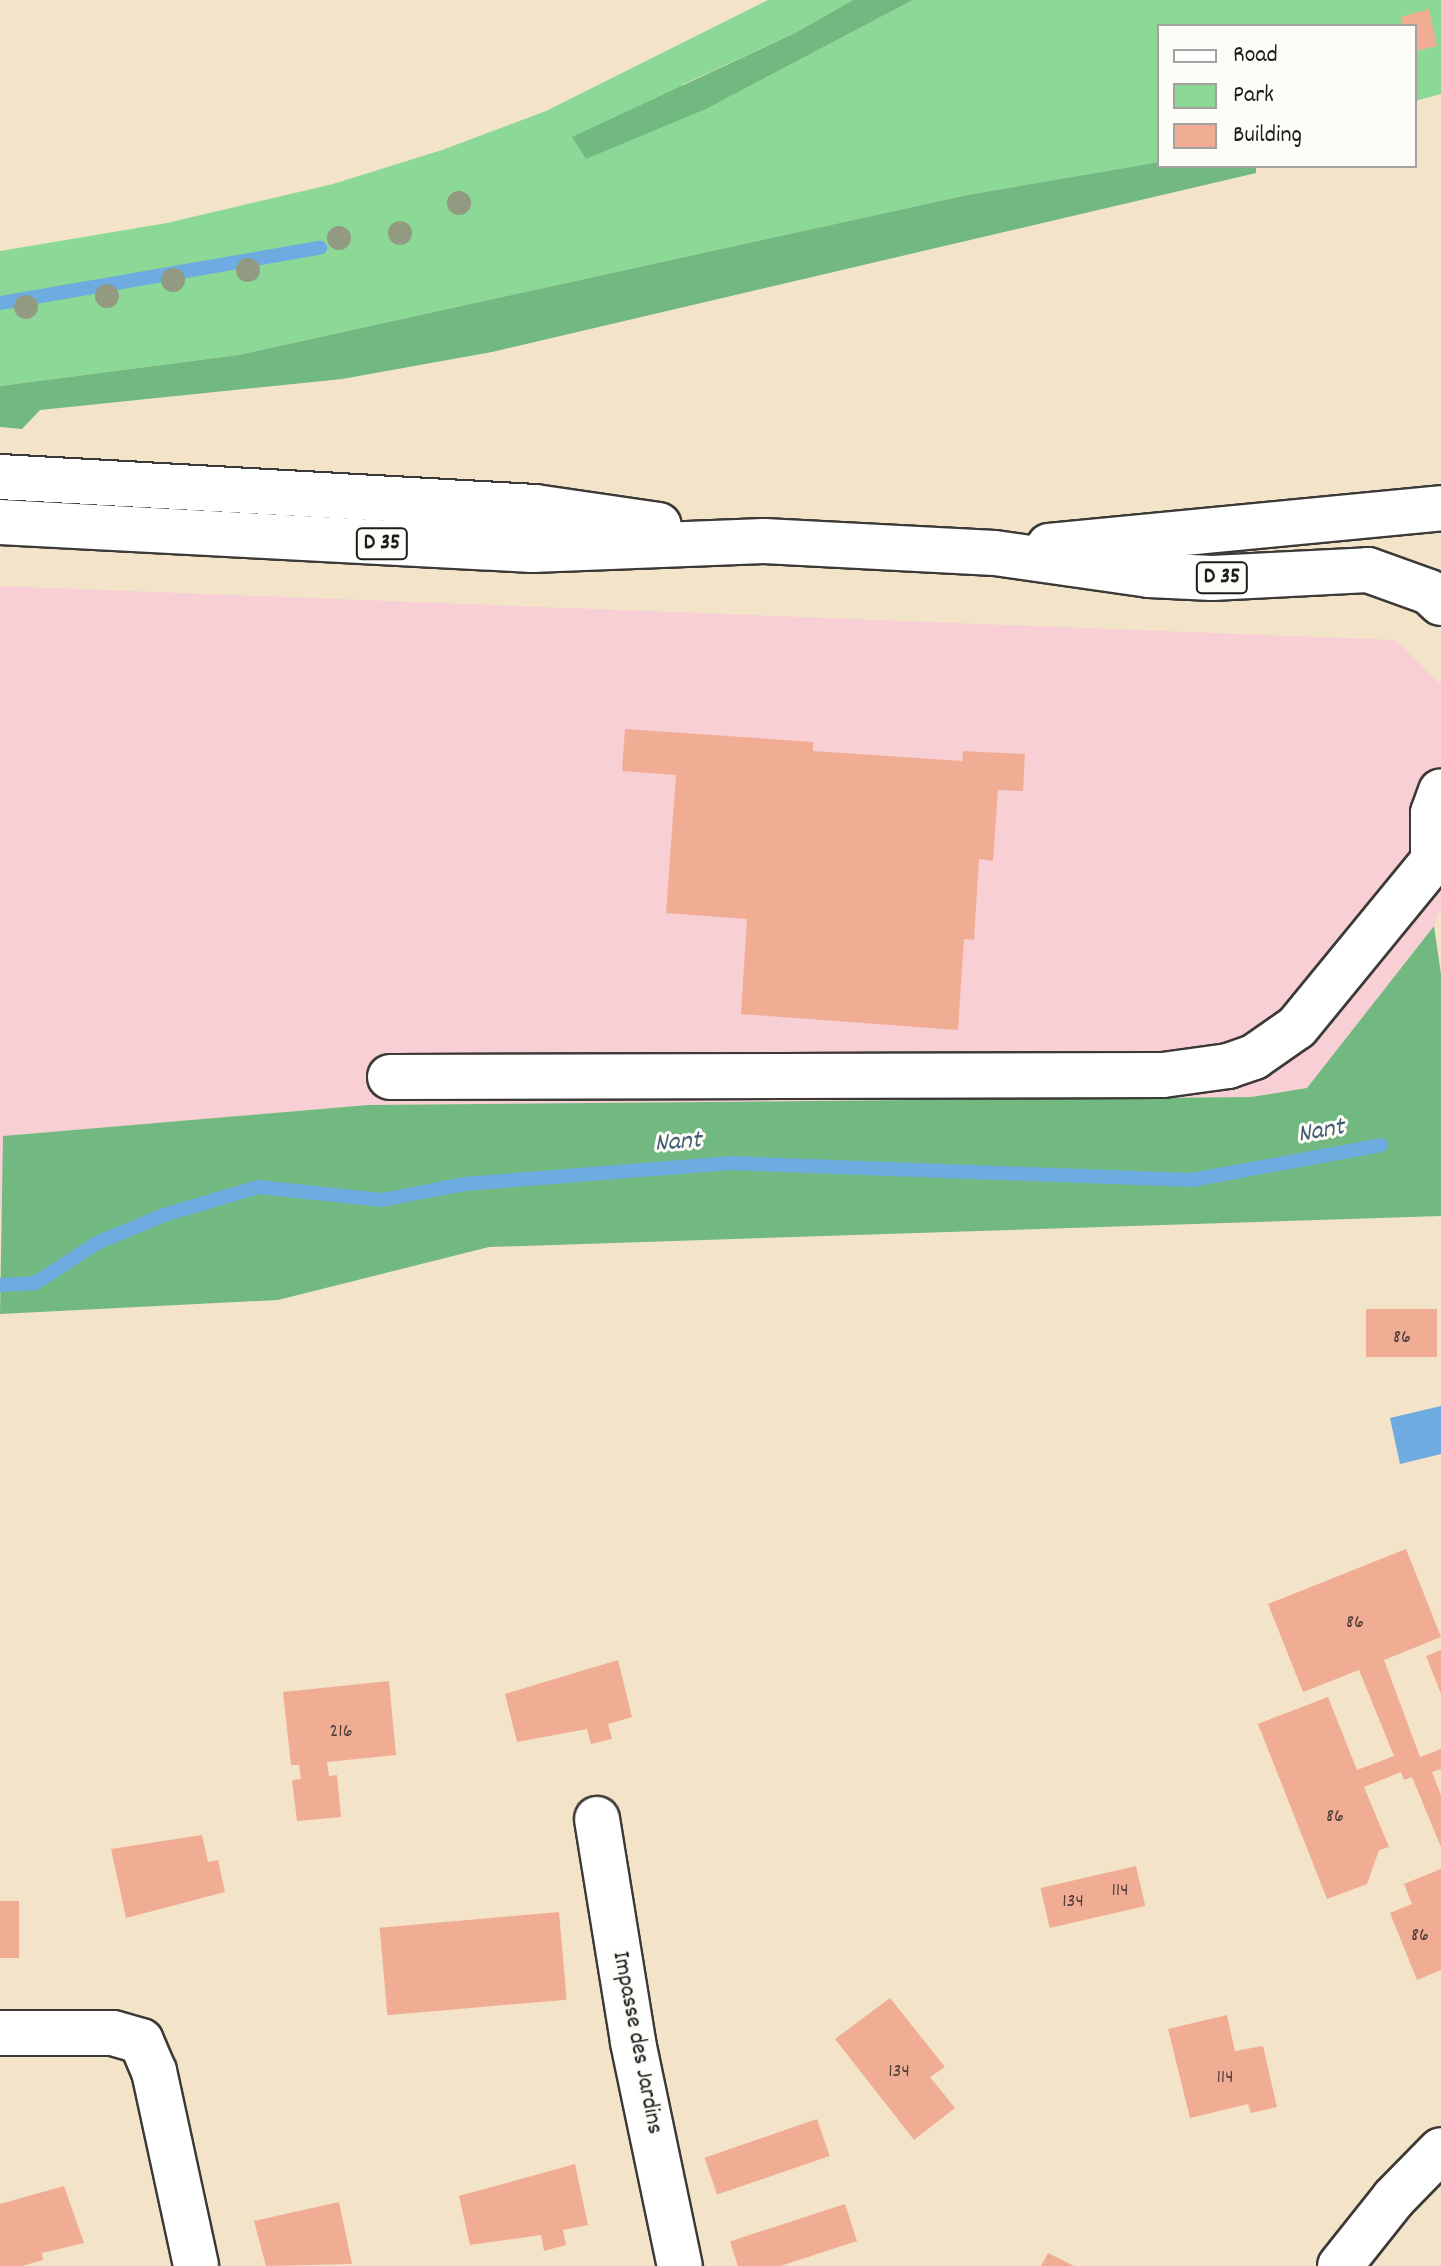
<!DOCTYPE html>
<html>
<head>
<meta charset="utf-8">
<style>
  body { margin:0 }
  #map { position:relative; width:1441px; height:2266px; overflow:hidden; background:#f3e3c9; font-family:Dekko,sans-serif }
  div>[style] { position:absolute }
  .built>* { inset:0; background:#f7cfd5 }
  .green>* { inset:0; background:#8cd997 }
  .forest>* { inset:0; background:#71b980 }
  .water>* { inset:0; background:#6eabe0 }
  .stream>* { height:14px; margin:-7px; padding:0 7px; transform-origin:7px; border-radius:7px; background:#6eabe0 }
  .building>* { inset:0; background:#f1ad94; transform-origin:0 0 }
  .roads { filter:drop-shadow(2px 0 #3c3a36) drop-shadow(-2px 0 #3c3a36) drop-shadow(0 2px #3c3a36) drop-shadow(0 -2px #3c3a36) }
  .minor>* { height:44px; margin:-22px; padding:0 22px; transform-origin:22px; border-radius:22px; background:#fff }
  .major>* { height:44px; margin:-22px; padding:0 22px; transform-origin:22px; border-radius:22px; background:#fff }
  .trees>* { width:24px; height:24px; margin:-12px; border-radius:50%; background:#929a82 }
  span { translate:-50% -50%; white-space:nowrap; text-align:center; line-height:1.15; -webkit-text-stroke:6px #fdfcf7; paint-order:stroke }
  .number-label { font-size:20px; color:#51403a }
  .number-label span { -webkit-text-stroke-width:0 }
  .shield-label span { padding:2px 6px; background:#fdfcf7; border:2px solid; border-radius:6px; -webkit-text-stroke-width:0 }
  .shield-label { font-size:22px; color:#1c1c1c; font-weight:700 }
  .street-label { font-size:24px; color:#1c1c1c }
  .water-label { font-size:26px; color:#415c74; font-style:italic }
  .legend { position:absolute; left:1157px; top:24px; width:260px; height:144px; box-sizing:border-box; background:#fdfcf7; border:2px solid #a3a29f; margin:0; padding:10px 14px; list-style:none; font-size:24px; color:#1c1c1c }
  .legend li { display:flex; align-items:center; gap:16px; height:40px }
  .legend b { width:40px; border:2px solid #a3a29f }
</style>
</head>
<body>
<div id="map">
  <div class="built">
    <i style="clip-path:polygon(0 586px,1395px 640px,1441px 685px,1441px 906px,1434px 926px,1307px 1088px,1251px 1097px,368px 1105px,3px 1136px,5px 1206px,0 1213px)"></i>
  </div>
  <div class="green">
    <i style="clip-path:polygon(768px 0,853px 0,795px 33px,682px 85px,708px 108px,913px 0,1441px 0,1441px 94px,1415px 101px,1415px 26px,1159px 26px,1159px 162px,967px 195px,238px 355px,0 386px,0 251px,167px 223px,333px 184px,442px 150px,546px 111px)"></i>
  </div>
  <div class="forest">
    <i style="clip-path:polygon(853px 0,913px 0,708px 108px,586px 159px,572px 137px,795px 33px)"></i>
    <i style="clip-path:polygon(1159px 162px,1256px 166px,1256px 173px,492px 352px,342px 379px,40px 410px,22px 429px,0 427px,0 386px,238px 355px,967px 195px)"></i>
    <i style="clip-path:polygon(1434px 926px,1441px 974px,1441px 1216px,489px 1247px,278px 1300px,0 1314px,3px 1136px,368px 1105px,1251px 1097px,1307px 1088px)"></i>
  </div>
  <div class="water">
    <i style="clip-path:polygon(1441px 1406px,1441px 1454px,1400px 1464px,1390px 1418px)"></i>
  </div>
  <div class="stream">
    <i style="left:0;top:303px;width:325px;rotate:-9.8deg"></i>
    <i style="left:0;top:1285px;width:35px;rotate:-3deg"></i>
    <i style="left:35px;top:1283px;width:74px;rotate:-32.8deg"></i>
    <i style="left:97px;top:1243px;width:73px;rotate:-22.7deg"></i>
    <i style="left:164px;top:1215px;width:98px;rotate:-16.6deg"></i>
    <i style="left:258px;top:1187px;width:125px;rotate:6deg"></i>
    <i style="left:382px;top:1200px;width:84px;rotate:-11deg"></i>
    <i style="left:464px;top:1184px;width:265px;rotate:-4.5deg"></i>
    <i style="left:728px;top:1163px;width:464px;rotate:2.1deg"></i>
    <i style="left:1192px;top:1180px;width:192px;rotate:-10.5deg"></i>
  </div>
  <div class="building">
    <i style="clip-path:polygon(1429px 9px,1437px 46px,1415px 51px,1415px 26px,1403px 26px,1401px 17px)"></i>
    <i style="clip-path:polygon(625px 729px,813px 742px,813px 751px,962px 761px,963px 751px,1025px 754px,1023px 791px,998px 790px,993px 861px,979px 859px,974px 940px,964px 939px,958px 1030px,741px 1014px,747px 919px,666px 913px,676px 775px,622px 771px)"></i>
    <i style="left:1437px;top:1309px;width:48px;height:71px;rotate:90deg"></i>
    <i style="clip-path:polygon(1406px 1549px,1441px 1637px,1384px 1660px,1420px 1757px,1441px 1749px,1441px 1769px,1432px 1772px,1441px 1795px,1441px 1847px,1412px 1777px,1404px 1780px,1401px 1772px,1364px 1787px,1389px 1847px,1379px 1850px,1367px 1884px,1327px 1899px,1258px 1724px,1328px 1697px,1357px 1770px,1394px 1756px,1359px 1670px,1303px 1692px,1268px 1604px)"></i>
    <i style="clip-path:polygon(1441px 1650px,1441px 1694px,1426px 1656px)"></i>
    <i style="clip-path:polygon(618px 1660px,632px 1717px,608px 1724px,612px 1739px,591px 1744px,587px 1729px,517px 1742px,505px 1694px)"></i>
    <i style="clip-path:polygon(389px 1681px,396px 1755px,327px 1762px,329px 1776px,337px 1775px,341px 1817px,297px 1821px,292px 1780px,301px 1779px,299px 1765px,291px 1765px,283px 1692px)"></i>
    <i style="clip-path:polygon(202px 1835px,208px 1862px,218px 1860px,225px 1892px,126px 1918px,111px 1849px)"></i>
    <i style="left:1136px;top:1866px;width:41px;height:98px;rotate:77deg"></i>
    <i style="clip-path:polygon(1441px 1869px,1441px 1970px,1417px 1980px,1390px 1913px,1412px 1904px,1404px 1884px)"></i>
    <i style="left:0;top:1901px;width:19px;height:57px"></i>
    <i style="left:559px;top:1912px;width:88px;height:180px;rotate:85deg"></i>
    <i style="clip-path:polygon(890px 1998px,945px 2067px,930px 2077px,955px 2108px,914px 2140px,835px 2039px)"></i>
    <i style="clip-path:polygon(1227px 2015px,1235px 2051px,1263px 2046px,1277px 2107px,1251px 2113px,1248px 2104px,1190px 2118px,1168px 2029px)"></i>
    <i style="left:817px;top:2119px;width:39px;height:119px;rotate:71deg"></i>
    <i style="clip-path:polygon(575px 2164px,588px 2225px,563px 2230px,566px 2245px,544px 2251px,541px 2235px,470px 2245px,459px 2196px)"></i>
    <i style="clip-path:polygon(64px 2186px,84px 2243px,42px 2253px,43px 2260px,22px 2266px,0 2266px,0 2204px)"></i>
    <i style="clip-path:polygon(339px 2202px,352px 2264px,266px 2266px,254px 2221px)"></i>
    <i style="left:845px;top:2204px;width:39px;height:121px;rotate:72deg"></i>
    <i style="clip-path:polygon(1048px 2253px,1074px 2266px,1041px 2266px)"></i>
  </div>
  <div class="roads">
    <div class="minor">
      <i style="left:1433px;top:857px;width:44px;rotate:-90deg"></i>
      <i style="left:1433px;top:813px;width:23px;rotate:-70deg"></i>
      <i style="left:390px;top:1077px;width:773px;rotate:-0.15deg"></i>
      <i style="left:1163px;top:1075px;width:66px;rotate:-7.9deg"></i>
      <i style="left:1228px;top:1066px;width:28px;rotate:-19deg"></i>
      <i style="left:1254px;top:1057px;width:52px;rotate:-34.9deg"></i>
      <i style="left:1297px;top:1027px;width:227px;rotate:-50.7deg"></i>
      <i style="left:597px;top:1819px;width:226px;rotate:80.8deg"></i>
      <i style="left:633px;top:2042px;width:229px;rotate:78.2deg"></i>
      <i style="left:0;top:2033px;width:113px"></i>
      <i style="left:113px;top:2033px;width:29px;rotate:16deg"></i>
      <i style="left:141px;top:2041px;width:33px;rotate:67deg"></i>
      <i style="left:154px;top:2071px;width:199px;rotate:77.8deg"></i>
      <i style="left:1340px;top:2266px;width:87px;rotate:-51.5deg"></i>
      <i style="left:1394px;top:2198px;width:67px;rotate:-45.6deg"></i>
    </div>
    <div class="major">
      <i style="left:0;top:477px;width:536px;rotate:3.21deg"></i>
      <i style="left:535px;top:507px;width:125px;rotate:8.3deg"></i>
      <i style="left:0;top:522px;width:533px;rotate:3.01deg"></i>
      <i style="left:532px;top:550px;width:232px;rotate:-2.2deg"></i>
      <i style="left:764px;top:541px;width:231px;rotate:3deg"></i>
      <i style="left:995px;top:553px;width:156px;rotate:8.1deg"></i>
      <i style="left:1149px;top:575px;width:63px;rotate:2.7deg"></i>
      <i style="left:1212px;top:578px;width:156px;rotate:-2.9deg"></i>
      <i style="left:1368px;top:570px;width:65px;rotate:19.8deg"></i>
      <i style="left:1429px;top:592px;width:16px;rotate:43deg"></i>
      <i style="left:1049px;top:546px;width:394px;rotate:-5.5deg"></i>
    </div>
  </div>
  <div class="trees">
    <i style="left:459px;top:203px"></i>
    <i style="left:400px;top:233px"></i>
    <i style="left:339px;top:238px"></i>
    <i style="left:248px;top:270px"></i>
    <i style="left:173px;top:280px"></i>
    <i style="left:107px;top:296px"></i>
    <i style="left:26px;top:307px"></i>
  </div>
  <div class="number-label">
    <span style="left:1402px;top:1338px">86</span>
    <span style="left:1355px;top:1623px">86</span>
    <span style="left:341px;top:1732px">216</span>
    <span style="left:1335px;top:1817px">86</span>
    <span style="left:1120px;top:1891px">114</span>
    <span style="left:1073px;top:1902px">134</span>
    <span style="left:1420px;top:1936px">86</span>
    <span style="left:899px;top:2072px">134</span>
    <span style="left:1225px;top:2078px">114</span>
  </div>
  <div class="shield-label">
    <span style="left:382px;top:544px">D 35</span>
    <span style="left:1222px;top:578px">D 35</span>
  </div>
  <div class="street-label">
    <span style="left:636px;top:2043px;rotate:79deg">Impasse des Jardins</span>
  </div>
  <div class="water-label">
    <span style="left:1321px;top:1132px;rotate:-10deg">Nant</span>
    <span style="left:678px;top:1143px;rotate:-4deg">Nant</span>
  </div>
  <ul class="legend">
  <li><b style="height:10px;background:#fff"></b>Road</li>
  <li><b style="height:22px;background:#8cd997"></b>Park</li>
  <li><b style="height:22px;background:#f1ad94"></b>Building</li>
  </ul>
</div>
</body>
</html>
